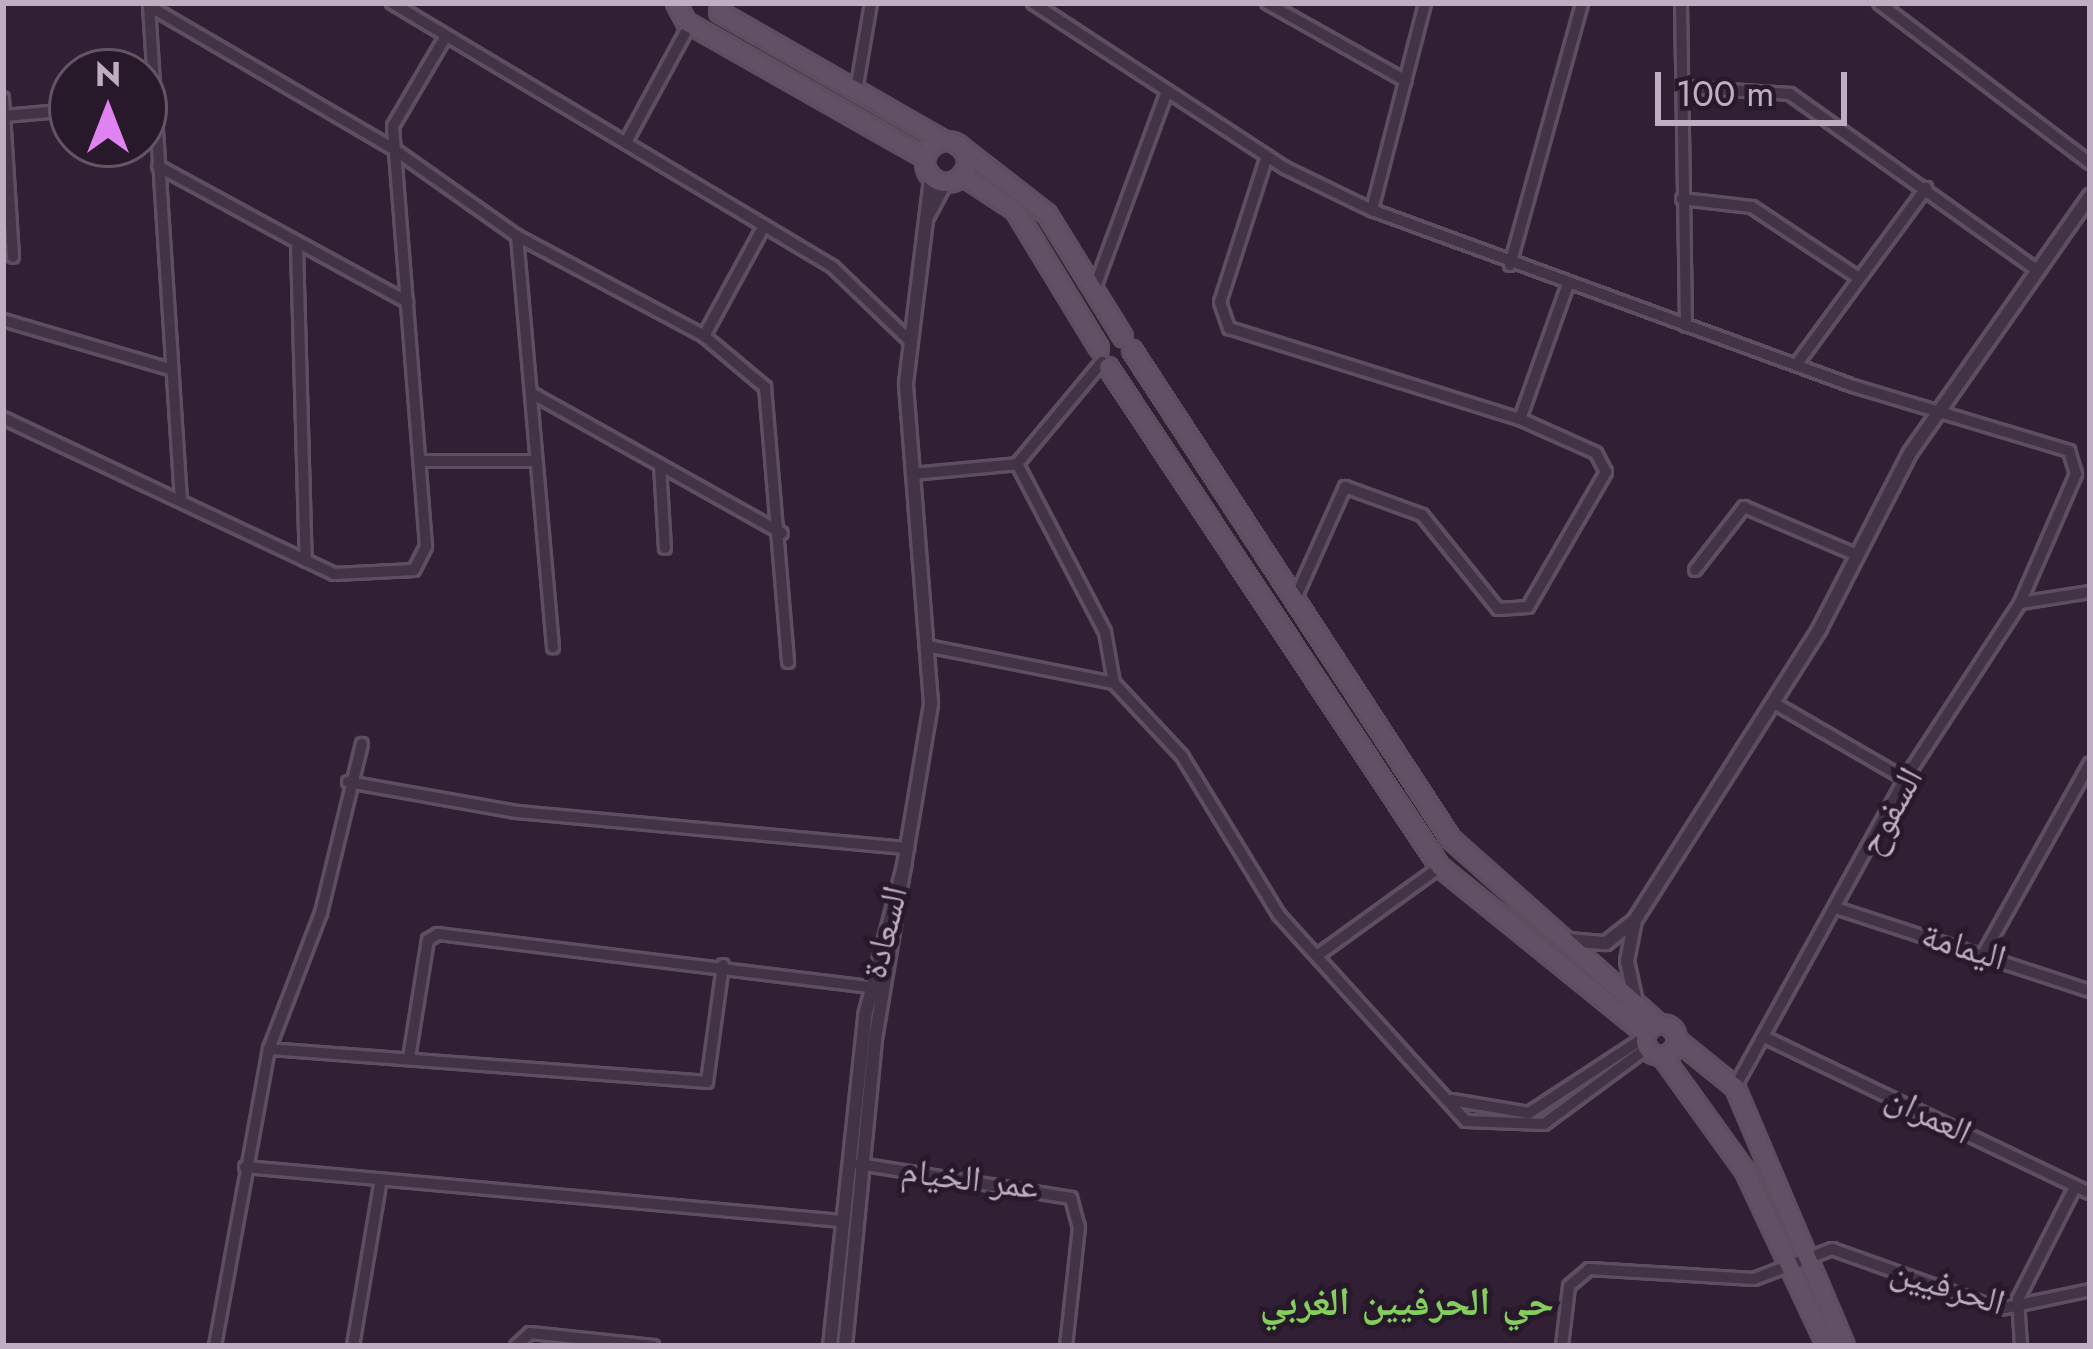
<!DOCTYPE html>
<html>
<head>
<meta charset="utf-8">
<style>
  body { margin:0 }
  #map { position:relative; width:2093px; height:1349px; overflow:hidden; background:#312035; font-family:Jost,"Noto Naskh Arabic",sans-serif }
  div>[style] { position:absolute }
  .roads { filter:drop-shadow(3px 0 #5d4e61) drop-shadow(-3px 0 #5d4e61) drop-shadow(0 3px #5d4e61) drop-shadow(0 -3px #5d4e61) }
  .minor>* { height:10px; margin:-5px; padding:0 5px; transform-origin:5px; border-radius:5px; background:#423346 }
  .tertiary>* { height:12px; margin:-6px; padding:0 6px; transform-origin:6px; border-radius:6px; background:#423346 }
  .primary>* { height:16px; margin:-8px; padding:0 8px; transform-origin:8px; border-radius:8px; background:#625166 }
  .primary>.ring { margin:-8px; padding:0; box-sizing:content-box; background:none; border:16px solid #625166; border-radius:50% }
  span { translate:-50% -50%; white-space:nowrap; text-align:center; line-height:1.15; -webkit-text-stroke:10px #27192a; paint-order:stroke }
  .street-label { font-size:36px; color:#bfadc3 }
  .neighbourhood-label { font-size:39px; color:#84ce5d; font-weight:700 }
  .frame { position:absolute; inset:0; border:6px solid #bfadc3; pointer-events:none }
  .north { position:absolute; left:48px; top:48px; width:120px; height:120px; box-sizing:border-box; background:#27192a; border:3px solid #645467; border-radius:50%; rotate:0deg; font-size:33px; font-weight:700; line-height:48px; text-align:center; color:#bfadc3 }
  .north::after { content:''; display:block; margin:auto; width:42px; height:54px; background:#e182f3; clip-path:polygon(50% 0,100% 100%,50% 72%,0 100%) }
  .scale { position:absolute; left:1655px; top:72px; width:192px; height:54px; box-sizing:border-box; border:6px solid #bfadc3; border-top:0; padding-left:15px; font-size:36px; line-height:42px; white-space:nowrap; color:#bfadc3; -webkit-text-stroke:9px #27192a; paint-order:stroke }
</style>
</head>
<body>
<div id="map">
  <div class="roads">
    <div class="minor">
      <i style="left:392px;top:3px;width:514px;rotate:30.91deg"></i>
      <i style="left:833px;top:267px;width:108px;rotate:43.9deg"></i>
      <i style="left:1033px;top:3px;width:301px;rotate:33.2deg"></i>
      <i style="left:1285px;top:168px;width:97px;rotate:25.8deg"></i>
      <i style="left:1372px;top:210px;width:512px;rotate:20.1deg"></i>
      <i style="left:1853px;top:386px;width:226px;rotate:16.7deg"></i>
      <i style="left:2069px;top:451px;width:24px;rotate:73deg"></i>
      <i style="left:2076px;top:474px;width:141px;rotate:113.5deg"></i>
      <i style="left:1267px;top:3px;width:159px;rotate:29.3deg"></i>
      <i style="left:1681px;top:3px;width:323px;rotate:89.1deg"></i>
      <i style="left:1879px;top:3px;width:265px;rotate:37.2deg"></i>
      <i style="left:149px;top:6px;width:285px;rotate:30.3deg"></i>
      <i style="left:395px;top:150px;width:149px;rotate:35.2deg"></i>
      <i style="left:517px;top:236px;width:212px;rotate:28.1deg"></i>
      <i style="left:704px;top:336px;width:80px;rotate:39.9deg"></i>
      <i style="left:765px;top:387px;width:276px;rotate:85.2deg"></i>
      <i style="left:149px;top:6px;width:491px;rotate:86.3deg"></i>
      <i style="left:1683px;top:87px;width:107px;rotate:3.7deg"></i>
      <i style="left:1790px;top:94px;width:305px;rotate:35.5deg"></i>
      <i style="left:856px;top:91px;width:89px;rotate:-80.3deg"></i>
      <i style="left:3px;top:98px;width:159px;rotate:86.4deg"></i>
      <i style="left:4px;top:116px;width:68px;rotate:-5deg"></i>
      <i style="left:626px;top:142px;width:134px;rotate:-61.5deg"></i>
      <i style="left:1267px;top:156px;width:153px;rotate:107.8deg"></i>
      <i style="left:1220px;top:302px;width:28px;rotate:71deg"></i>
      <i style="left:1229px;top:328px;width:305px;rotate:17.4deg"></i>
      <i style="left:1520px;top:419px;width:143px;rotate:-70.4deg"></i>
      <i style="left:158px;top:166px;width:284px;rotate:28.6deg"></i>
      <i style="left:1682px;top:199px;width:70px;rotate:6.5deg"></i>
      <i style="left:1752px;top:207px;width:128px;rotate:33.6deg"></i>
      <i style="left:1372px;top:210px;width:214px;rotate:-75.6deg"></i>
      <i style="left:517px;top:236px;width:413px;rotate:85deg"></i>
      <i style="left:297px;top:248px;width:313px;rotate:88.4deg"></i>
      <i style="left:1510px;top:265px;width:272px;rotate:-74.6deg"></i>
      <i style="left:1095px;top:287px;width:209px;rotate:-69.8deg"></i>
      <i style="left:3px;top:320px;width:174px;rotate:16.4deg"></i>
      <i style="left:704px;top:336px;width:125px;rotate:-61.4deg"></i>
      <i style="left:1796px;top:365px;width:220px;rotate:-53.7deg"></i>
      <i style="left:533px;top:394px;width:285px;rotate:29.2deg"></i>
      <i style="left:3px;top:418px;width:366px;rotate:25.2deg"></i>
      <i style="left:334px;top:574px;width:80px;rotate:-2.9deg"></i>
      <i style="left:414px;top:570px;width:27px;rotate:-63deg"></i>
      <i style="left:426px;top:546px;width:421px;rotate:-94.5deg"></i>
      <i style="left:393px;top:126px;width:104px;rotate:-59.5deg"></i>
      <i style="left:422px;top:461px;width:114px"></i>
      <i style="left:660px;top:465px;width:83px;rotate:86.6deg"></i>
      <i style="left:912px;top:474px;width:105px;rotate:-5.4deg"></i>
      <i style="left:1017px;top:464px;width:133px;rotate:-50.2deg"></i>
      <i style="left:1695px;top:570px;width:80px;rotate:-52.1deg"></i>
      <i style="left:1744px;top:507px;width:123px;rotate:23deg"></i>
      <i style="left:1295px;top:599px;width:123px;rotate:-65.9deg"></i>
      <i style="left:1345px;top:487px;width:82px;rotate:20deg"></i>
      <i style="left:1422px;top:515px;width:121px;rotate:51deg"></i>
      <i style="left:1498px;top:609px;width:30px;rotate:-4deg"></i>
      <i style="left:1528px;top:607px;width:156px;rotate:-60deg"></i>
      <i style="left:1606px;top:472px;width:21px;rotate:-118deg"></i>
      <i style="left:1596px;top:453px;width:83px;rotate:-155.9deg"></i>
      <i style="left:932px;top:647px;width:186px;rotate:11.2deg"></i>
      <i style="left:1114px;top:683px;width:52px;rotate:-100deg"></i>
      <i style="left:1105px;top:632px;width:190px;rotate:-117.6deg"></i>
      <i style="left:1114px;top:683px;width:100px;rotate:47deg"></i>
      <i style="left:1182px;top:756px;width:186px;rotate:58.6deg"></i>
      <i style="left:1279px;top:915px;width:278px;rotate:47.8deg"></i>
      <i style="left:1466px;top:1121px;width:78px;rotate:2.2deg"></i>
      <i style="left:1544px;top:1124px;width:128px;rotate:-36.4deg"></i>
      <i style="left:1774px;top:703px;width:151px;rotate:30.1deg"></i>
      <i style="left:348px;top:782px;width:172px;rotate:10.1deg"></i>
      <i style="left:517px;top:812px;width:393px;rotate:5.3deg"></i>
      <i style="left:1836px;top:908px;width:267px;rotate:18.1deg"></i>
      <i style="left:1985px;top:951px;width:215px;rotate:-60.8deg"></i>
      <i style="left:1318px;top:955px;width:150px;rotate:-35.8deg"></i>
      <i style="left:1766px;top:1038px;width:359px;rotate:25.6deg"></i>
      <i style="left:269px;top:1049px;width:439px;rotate:4.3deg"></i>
      <i style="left:707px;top:1082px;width:118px;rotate:-82.2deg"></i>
      <i style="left:409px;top:1058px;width:120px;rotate:-80.9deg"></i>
      <i style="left:428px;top:940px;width:12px;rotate:-31deg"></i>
      <i style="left:438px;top:934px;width:435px;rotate:7deg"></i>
      <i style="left:1735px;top:1087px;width:352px;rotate:-61.1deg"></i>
      <i style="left:1905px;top:779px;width:210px;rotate:-56.8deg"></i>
      <i style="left:2020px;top:603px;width:71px;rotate:-8.9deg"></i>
      <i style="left:1452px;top:1100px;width:78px;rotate:9.6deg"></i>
      <i style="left:1529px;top:1113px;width:139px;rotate:-33.2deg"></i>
      <i style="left:859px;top:1164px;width:215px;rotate:9.1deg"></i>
      <i style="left:1071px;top:1198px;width:30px;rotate:75deg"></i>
      <i style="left:1079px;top:1227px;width:120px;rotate:96.2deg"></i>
      <i style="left:245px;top:1167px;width:599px;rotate:5.17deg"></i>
      <i style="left:215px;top:1346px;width:302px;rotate:-79.7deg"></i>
      <i style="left:269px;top:1049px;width:146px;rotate:-69.1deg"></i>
      <i style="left:321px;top:913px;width:174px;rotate:-76.4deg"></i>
      <i style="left:353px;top:1346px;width:164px;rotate:-80.5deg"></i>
      <i style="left:516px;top:1346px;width:19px;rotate:-43deg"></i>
      <i style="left:530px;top:1333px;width:124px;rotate:6deg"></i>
      <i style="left:1562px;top:1346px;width:60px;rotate:-83.3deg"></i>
      <i style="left:1569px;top:1286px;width:26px;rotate:-40deg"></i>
      <i style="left:1589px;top:1269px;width:165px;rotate:3.5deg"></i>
      <i style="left:1754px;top:1279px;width:84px;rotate:-21deg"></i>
      <i style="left:1832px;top:1249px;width:178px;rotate:19.7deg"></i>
      <i style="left:2000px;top:1309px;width:92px;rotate:-11.9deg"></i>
      <i style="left:2021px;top:1346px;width:47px;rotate:-93.7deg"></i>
      <i style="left:2018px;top:1299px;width:126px;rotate:-63deg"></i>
    </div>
    <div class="tertiary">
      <i style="left:927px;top:217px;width:38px;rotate:-62deg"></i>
      <i style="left:1568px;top:940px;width:38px;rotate:5deg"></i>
      <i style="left:1606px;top:943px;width:36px;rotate:-38deg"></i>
      <i style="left:1636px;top:1002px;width:42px;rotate:-102.4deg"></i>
      <i style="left:1627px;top:961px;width:42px;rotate:-79deg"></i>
      <i style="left:1635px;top:920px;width:346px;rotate:-57.6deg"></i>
      <i style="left:1820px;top:628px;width:197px;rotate:-62.8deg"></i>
      <i style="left:1910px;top:453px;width:314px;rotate:-55deg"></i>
      <i style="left:830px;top:1346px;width:332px;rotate:-83.9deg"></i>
      <i style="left:865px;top:1016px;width:159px;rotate:-75.4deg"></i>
      <i style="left:845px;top:1346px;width:308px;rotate:-84.4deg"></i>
      <i style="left:875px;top:1039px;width:341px;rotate:-80.5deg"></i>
      <i style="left:931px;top:703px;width:321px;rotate:-94.5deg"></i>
      <i style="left:906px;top:383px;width:207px;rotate:-83deg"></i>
    </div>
    <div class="primary">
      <i style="left:676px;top:3px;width:21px;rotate:62deg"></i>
      <i style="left:686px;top:22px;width:275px;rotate:29.6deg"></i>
      <i style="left:719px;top:12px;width:259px;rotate:29.8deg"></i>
      <i class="ring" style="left:925px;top:141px;width:26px;height:26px"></i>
      <i style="left:957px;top:144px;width:114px;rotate:37.9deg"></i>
      <i style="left:1047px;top:214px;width:145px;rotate:58.3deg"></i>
      <i style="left:963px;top:176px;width:62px;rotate:33.2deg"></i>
      <i style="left:1015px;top:210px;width:162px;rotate:58.7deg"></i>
      <i style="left:1132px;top:350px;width:584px;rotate:56.88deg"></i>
      <i style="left:1451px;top:839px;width:278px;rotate:41.7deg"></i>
      <i style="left:1108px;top:367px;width:600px;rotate:56.42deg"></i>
      <i style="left:1440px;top:867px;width:265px;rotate:39deg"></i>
      <i class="ring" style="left:1645px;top:1024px;width:16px;height:16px"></i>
      <i style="left:1677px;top:1040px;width:75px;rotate:39deg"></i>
      <i style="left:1735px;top:1087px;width:281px;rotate:67deg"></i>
      <i style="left:1662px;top:1056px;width:142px;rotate:54.2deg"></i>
      <i style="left:1745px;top:1171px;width:193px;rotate:64.9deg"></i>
    </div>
  </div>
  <div class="street-label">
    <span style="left:1890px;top:811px;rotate:-61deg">السفوح</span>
    <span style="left:884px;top:932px;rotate:-76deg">السعادة</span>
    <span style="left:1964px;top:946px;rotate:17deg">اليمامة</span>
    <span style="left:1929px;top:1114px;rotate:26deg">العمران</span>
    <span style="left:970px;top:1178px;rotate:7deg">عمر الخيام</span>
    <span style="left:1948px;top:1286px;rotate:17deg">الحرفيين</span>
  </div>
  <div class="neighbourhood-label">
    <span style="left:1407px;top:1302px">حي الحرفيين الغربي</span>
  </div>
  <div class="frame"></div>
  <div class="north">N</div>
  <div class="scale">100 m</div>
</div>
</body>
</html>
